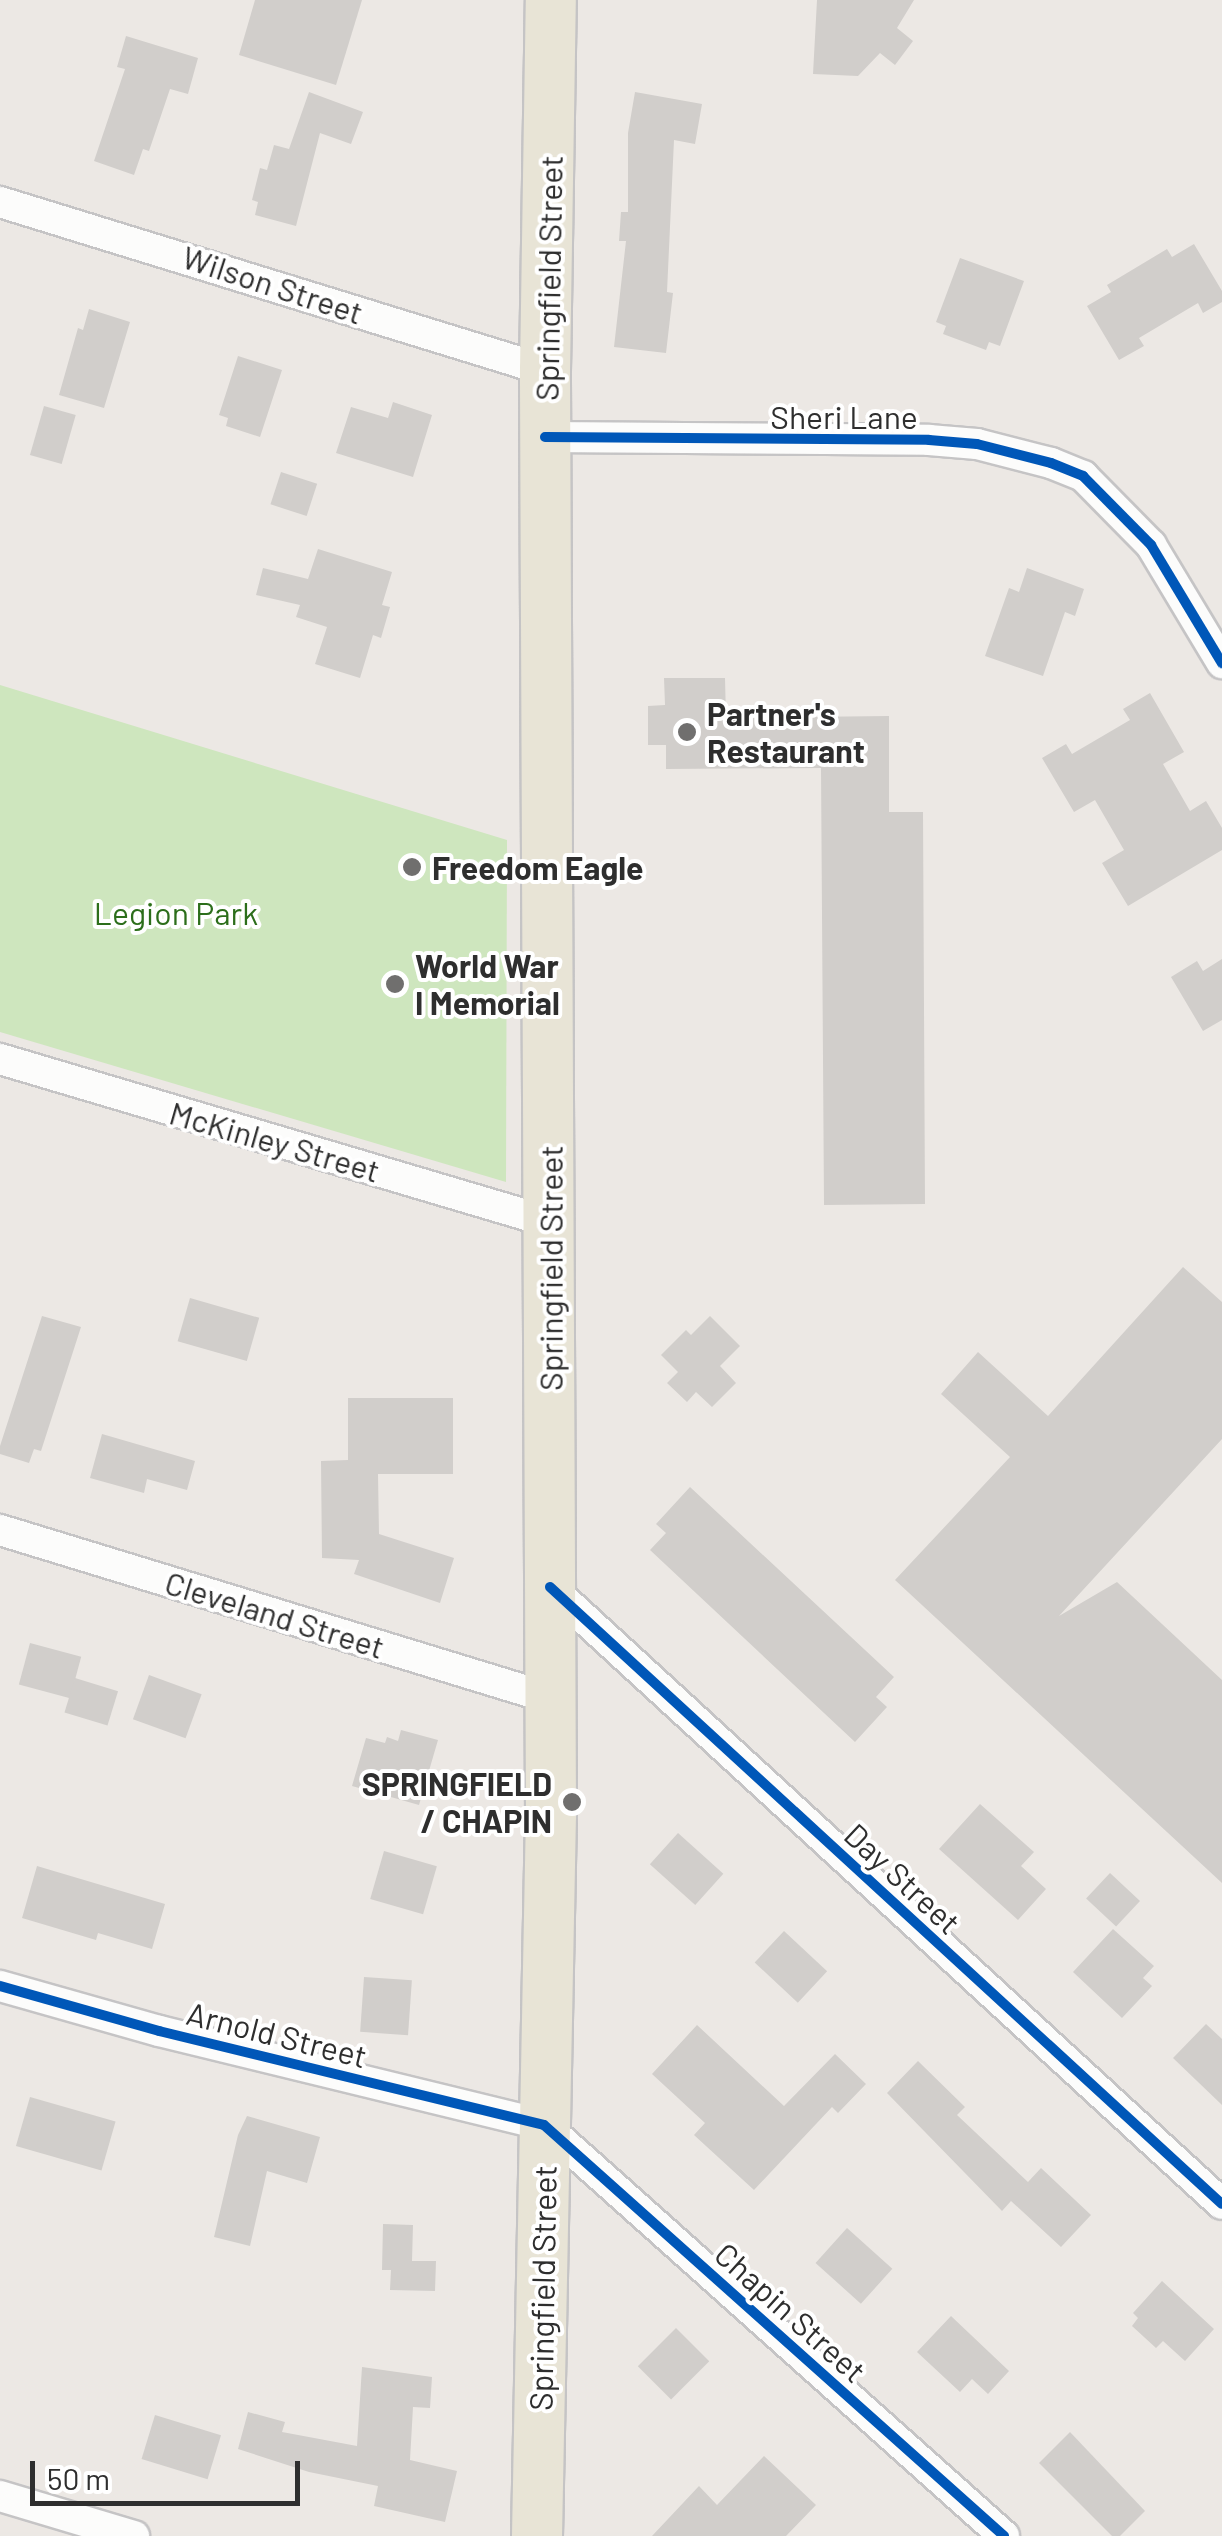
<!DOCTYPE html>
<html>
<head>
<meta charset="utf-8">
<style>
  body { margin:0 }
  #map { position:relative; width:1222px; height:2536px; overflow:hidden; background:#ece8e4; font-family:Barlow,sans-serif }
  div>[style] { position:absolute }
  .green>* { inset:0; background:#cee6be }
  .building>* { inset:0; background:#d1cecb; transform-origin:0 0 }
  .roads { filter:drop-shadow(2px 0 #c5c4c5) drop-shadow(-2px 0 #c5c4c5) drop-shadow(0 2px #c5c4c5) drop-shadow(0 -2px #c5c4c5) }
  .minor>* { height:30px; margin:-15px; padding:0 15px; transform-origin:15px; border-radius:15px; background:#fcfcfb }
  .primary>* { height:50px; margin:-25px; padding:0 25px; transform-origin:25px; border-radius:25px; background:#e8e4d6 }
  .cycleway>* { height:10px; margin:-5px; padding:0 5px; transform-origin:5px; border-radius:5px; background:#0057b8 }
  .dots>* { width:28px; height:28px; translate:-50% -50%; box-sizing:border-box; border:5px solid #fff; border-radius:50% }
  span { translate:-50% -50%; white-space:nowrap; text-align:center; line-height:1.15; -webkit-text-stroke:8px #fff; paint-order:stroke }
  .street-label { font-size:32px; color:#2e2e2e }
  .poi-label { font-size:32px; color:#2e2e2e; font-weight:700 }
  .left { translate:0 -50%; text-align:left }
  .right { translate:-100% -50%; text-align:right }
  .park-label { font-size:32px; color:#2c6e1b }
  .scale { position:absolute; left:30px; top:2461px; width:270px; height:45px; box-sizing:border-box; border:5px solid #2e2e2e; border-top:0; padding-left:12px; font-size:30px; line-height:35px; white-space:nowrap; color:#2e2e2e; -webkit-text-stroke:8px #fff; paint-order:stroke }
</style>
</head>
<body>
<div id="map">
  <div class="green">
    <i style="clip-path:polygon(0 685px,507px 840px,506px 1182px,0 1032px)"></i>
  </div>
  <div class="building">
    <i style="clip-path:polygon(255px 0,362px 0,336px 85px,239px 55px)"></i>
    <i style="clip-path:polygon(817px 0,914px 0,897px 28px,913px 41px,895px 65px,880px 53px,858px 76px,813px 74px)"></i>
    <i style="clip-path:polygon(126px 36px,198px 58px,188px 94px,170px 89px,149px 151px,143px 149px,134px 175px,94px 161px,125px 69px,117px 67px)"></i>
    <i style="clip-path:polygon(309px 92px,363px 112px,351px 144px,320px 133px,296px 226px,255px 215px,258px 202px,252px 200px,260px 168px,267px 170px,274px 145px,289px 149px)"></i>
    <i style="clip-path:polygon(635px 92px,702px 104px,695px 144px,674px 140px,667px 292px,673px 293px,666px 353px,614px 347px,626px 241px,619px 241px,621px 212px,628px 212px,628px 133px)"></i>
    <i style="clip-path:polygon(1194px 244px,1222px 291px,1222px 302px,1203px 313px,1198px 303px,1139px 338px,1144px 346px,1119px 360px,1087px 306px,1111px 292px,1107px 285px,1167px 249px,1172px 257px)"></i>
    <i style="clip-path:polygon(960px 258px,1024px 281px,1000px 346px,989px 342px,986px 350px,943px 334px,946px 326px,936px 322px)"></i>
    <i style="clip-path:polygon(89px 309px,130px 322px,104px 408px,59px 395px,78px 328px,83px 330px)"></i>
    <i style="clip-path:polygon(238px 356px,282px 370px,260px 437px,226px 426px,228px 418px,219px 415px)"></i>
    <i style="clip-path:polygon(393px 402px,432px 415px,413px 477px,336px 453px,351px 407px,388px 418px)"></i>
    <i style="left:44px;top:406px;width:33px;height:51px;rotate:16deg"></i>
    <i style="left:281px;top:472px;width:38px;height:34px;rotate:18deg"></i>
    <i style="clip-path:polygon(318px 549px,392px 572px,382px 605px,390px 607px,381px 638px,373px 635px,360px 678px,315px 664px,327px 627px,296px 617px,300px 605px,256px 595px,263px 568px,308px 579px)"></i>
    <i style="clip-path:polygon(1027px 568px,1084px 589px,1075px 616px,1065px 612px,1043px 676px,985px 656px,1009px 588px,1019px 592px)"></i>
    <i style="clip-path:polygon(664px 678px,725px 678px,726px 718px,889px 716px,889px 812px,923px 812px,925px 1204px,824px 1205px,821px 768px,666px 769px,666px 745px,648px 745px,648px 706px,665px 705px)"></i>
    <i style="clip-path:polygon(1150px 693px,1184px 752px,1163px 764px,1190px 811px,1206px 801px,1222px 828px,1222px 850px,1128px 906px,1102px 863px,1124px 850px,1095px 800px,1074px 812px,1042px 758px,1066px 744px,1072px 754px,1130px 720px,1123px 709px)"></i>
    <i style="clip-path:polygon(1222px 959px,1222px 1020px,1203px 1031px,1171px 977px,1197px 961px,1203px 971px)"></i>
    <i style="clip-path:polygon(1183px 1267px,1222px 1302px,1222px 1439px,1059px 1616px,1117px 1582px,1222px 1680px,1222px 1883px,895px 1580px,1010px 1457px,941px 1394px,978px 1352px,1048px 1416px)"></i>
    <i style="left:190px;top:1298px;width:72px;height:45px;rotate:16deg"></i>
    <i style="clip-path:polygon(42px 1316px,81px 1327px,41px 1451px,34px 1449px,29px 1463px,0 1454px,0 1446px)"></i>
    <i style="clip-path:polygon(710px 1316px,740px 1346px,720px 1366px,736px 1383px,712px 1407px,696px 1392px,687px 1402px,667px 1383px,678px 1372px,661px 1355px,686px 1330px,691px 1335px)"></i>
    <i style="clip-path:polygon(348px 1398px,453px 1398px,453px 1474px,378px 1474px,379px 1534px,454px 1558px,440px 1603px,354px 1574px,359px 1560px,322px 1558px,321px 1461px,348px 1460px)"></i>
    <i style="clip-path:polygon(102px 1434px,195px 1461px,187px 1490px,147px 1479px,144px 1493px,90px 1478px)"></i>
    <i style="clip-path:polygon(690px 1487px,894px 1677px,876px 1697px,887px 1707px,855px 1742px,650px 1550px,666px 1533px,656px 1524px)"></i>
    <i style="left:30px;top:1643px;width:53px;height:43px;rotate:15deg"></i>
    <i style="left:149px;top:1675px;width:56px;height:47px;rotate:20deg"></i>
    <i style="left:75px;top:1678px;width:45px;height:36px;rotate:17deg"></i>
    <i style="clip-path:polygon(401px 1730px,438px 1740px,419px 1805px,352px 1786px,366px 1738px,385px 1743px,387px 1737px,398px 1741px)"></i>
    <i style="clip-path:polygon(980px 1804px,1034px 1852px,1021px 1866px,1046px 1889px,1018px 1920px,939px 1849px)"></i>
    <i style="left:678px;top:1833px;width:61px;height:42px;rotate:42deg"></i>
    <i style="left:384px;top:1851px;width:55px;height:50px;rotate:16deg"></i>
    <i style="clip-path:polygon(37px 1866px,165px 1904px,152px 1949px,98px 1933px,96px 1940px,22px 1918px)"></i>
    <i style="left:1110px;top:1873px;width:41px;height:35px;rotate:43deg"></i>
    <i style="clip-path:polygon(1113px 1929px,1154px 1966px,1143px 1978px,1152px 1986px,1122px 2018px,1073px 1972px)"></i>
    <i style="left:784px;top:1931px;width:59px;height:43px;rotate:43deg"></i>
    <i style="left:364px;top:1977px;width:48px;height:55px;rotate:4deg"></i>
    <i style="clip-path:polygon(1206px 2024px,1222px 2039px,1222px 2105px,1173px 2058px)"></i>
    <i style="clip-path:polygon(697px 2025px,784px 2106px,835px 2054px,866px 2084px,838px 2113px,832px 2107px,754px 2190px,694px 2135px,705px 2123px,652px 2074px)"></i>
    <i style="clip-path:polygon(918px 2061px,965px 2107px,957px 2115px,1028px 2182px,1041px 2168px,1091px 2215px,1061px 2247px,1011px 2201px,1002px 2211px,887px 2093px)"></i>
    <i style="left:30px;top:2097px;width:89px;height:51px;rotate:16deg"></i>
    <i style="clip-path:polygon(247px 2116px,320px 2137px,307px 2183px,267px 2171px,250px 2246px,214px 2237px,238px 2135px)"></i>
    <i style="clip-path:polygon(383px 2224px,413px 2225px,412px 2261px,436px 2261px,435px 2291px,390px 2290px,391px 2270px,382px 2270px)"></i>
    <i style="left:847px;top:2228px;width:61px;height:47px;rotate:42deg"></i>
    <i style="clip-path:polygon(1162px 2281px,1214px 2329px,1185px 2361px,1163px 2341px,1156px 2348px,1132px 2326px,1138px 2318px,1133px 2313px)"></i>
    <i style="clip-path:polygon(951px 2316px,1009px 2371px,988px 2394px,972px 2379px,960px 2392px,917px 2352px)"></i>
    <i style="left:676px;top:2328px;width:47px;height:54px;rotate:45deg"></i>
    <i style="clip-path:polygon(362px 2367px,432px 2377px,430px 2408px,413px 2407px,410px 2460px,457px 2471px,445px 2522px,374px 2506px,378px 2486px,309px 2472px,238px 2449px,248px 2412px,285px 2422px,282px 2432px,357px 2446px)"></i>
    <i style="left:155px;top:2415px;width:69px;height:46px;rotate:17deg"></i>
    <i style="clip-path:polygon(1070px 2432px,1145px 2511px,1120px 2536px,1112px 2536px,1039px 2463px)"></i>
    <i style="clip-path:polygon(764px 2456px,816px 2505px,786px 2536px,652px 2536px,699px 2486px,717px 2505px)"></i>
  </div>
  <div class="roads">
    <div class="minor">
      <i style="left:0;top:202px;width:570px;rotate:17.13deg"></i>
      <i style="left:545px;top:437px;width:384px;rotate:0.4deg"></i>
      <i style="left:929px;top:440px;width:48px;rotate:4.8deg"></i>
      <i style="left:977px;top:444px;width:76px;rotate:14.4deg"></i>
      <i style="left:1051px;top:463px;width:35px;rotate:22deg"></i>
      <i style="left:1083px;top:476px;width:97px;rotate:45.4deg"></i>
      <i style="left:1151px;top:545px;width:138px;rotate:59deg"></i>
      <i style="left:0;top:1059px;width:574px;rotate:16.51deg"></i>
      <i style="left:0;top:1530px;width:575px;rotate:16.99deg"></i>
      <i style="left:550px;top:1587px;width:912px;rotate:42.56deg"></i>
      <i style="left:0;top:1986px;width:165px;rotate:15.8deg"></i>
      <i style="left:159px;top:2031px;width:396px;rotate:13.7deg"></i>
      <i style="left:544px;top:2125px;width:617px;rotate:41.78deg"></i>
      <i style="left:0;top:2496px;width:140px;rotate:16.6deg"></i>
    </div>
    <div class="primary">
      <i style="left:537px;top:2536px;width:722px;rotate:-88.89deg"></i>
      <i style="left:551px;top:1814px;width:1444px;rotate:-90.24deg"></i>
      <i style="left:545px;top:370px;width:370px;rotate:-89.1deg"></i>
    </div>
  </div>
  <div class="cycleway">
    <i style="left:545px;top:437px;width:384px;rotate:0.4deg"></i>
    <i style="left:929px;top:440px;width:48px;rotate:4.8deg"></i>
    <i style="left:977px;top:444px;width:76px;rotate:14.4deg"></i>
    <i style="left:1051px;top:463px;width:35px;rotate:22deg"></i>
    <i style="left:1083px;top:476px;width:97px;rotate:45.4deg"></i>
    <i style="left:1151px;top:545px;width:138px;rotate:59deg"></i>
    <i style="left:550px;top:1587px;width:912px;rotate:42.56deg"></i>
    <i style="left:0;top:1986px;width:165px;rotate:15.8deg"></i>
    <i style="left:159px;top:2031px;width:396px;rotate:13.7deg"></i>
    <i style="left:544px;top:2125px;width:617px;rotate:41.78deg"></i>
  </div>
  <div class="dots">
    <i style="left:687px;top:732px;background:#706f6e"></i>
    <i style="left:412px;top:867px;background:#706f6e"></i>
    <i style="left:395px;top:984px;background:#706f6e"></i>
    <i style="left:572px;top:1802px;background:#706f6e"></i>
  </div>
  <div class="street-label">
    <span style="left:548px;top:278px;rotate:-89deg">Springfield Street</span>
    <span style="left:273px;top:284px;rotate:18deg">Wilson Street</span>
    <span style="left:844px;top:416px">Sheri Lane</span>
    <span style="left:275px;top:1141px;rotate:16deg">McKinley Street</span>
    <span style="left:550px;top:1268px;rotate:-90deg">Springfield Street</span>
    <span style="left:275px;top:1614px;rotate:17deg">Cleveland Street</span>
    <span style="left:903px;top:1878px;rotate:43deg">Day Street</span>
    <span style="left:277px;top:2034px;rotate:14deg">Arnold Street</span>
    <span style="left:542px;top:2288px;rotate:-89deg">Springfield Street</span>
    <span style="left:791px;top:2312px;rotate:42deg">Chapin Street</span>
  </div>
  <div class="poi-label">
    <span class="left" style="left:707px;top:732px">Partner's<br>Restaurant</span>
    <span class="left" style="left:432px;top:867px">Freedom Eagle</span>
    <span class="left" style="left:415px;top:984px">World War<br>I Memorial</span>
    <span class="right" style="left:552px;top:1802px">SPRINGFIELD<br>/ CHAPIN</span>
  </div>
  <div class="park-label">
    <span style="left:176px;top:912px">Legion Park</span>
  </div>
  <div class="scale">50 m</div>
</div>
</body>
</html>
